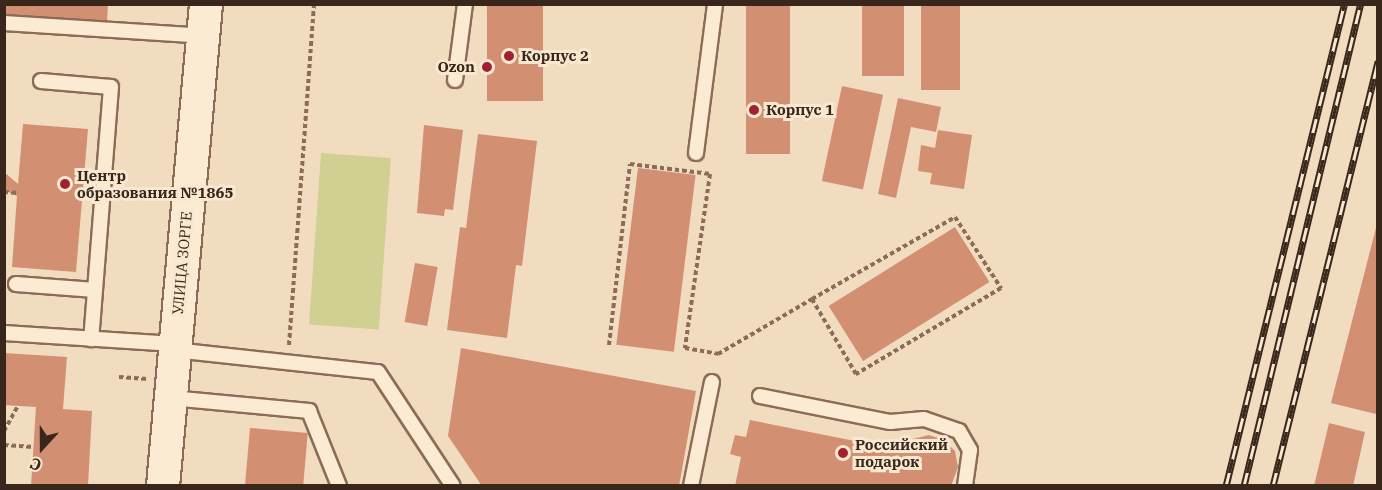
<!DOCTYPE html>
<html>
<head>
<meta charset="utf-8">
<style>
  body { margin:0 }
  #map { position:relative; width:1382px; height:490px; overflow:hidden; background:#f1dcbf; font-family:"IBM Plex Serif",serif }
  div>[style] { position:absolute }
  .green>* { inset:0; background:#d0d092; transform-origin:0 0 }
  .building>* { inset:0; background:#d38f72; transform-origin:0 0 }
  .path>* { height:4px; margin-top:-2px; transform-origin:0; background:repeating-linear-gradient(90deg,#8c6c56 0 4.5px,transparent 0 7.5px) }
  .roads { filter:drop-shadow(2px 0 #8c6c56) drop-shadow(-2px 0 #8c6c56) drop-shadow(0 2px #8c6c56) drop-shadow(0 -2px #8c6c56) }
  .service>* { height:14px; margin:-7px; padding:0 7px; transform-origin:7px; border-radius:7px; background:#fcebd3 }
  .tertiary>* { height:32px; margin:-16px; padding:0 16px; transform-origin:16px; border-radius:16px; background:#fcebd3 }
  .rail>* { height:7px; margin-top:-3.5px; transform-origin:0; background:repeating-linear-gradient(90deg,#f8e8d0 0 14px,#3a271c 0 28px); box-sizing:border-box; border-block:2px solid #3a271c }
  .dots>* { width:16px; height:16px; translate:-50% -50%; box-sizing:border-box; border:3px solid #f8e8d0; border-radius:50% }
  span { translate:-50% -50%; white-space:nowrap; text-align:center; line-height:1.15; -webkit-text-stroke:6px #f8e8d0; paint-order:stroke }
  .poi-label { font-size:15px; color:#3a271c; font-weight:700 }
  .left { translate:0 -50%; text-align:left }
  .right { translate:-100% -50%; text-align:right }
  .street-label { font-size:15px; color:#3a271c }
  .frame { position:absolute; inset:0; border:6px solid #3a271c; pointer-events:none }
  .north { position:absolute; left:12px; top:418px; width:60px; height:60px; -webkit-text-stroke:4px #f8e8d0; paint-order:stroke; rotate:201deg; font-size:16px; font-weight:700; line-height:24px; text-align:center; color:#3a271c }
  .north::after { content:''; display:block; margin:auto; width:21px; height:27px; background:#3a271c; clip-path:polygon(50% 0,100% 100%,50% 72%,0 100%) }
</style>
</head>
<body>
<div id="map">
  <div class="green">
    <i style="left:321px;top:153px;width:70px;height:172px;rotate:4deg"></i>
  </div>
  <div class="building">
    <i style="clip-path:polygon(4px 4px,108px 4px,107px 22px,4px 15px)"></i>
    <i style="left:487px;top:4px;width:56px;height:97px"></i>
    <i style="left:746px;top:4px;width:44px;height:150px"></i>
    <i style="left:921px;top:4px;width:39px;height:86px"></i>
    <i style="left:862px;top:5px;width:42px;height:71px"></i>
    <i style="left:842px;top:86px;width:42px;height:97px;rotate:12deg"></i>
    <i style="clip-path:polygon(898px 98px,941px 107px,936px 132px,911px 127px,896px 198px,878px 194px)"></i>
    <i style="clip-path:polygon(23px 124px,88px 129px,76px 272px,12px 267px,17px 196px,4px 190px,4px 172px,18px 184px)"></i>
    <i style="clip-path:polygon(424px 125px,463px 130px,453px 210px,445px 209px,444px 216px,417px 213px)"></i>
    <i style="clip-path:polygon(938px 130px,972px 135px,964px 189px,930px 184px,932px 173px,918px 171px,921px 145px,935px 148px)"></i>
    <i style="clip-path:polygon(478px 134px,537px 141px,522px 266px,516px 265px,507px 338px,447px 330px,460px 227px,466px 228px)"></i>
    <i style="left:638px;top:168px;width:58px;height:178px;rotate:7deg"></i>
    <i style="clip-path:polygon(1378px 220px,1378px 408px,1376px 414px,1331px 403px)"></i>
    <i style="left:955px;top:227px;width:65px;height:149px;rotate:58deg"></i>
    <i style="left:415px;top:263px;width:23px;height:60px;rotate:10deg"></i>
    <i style="clip-path:polygon(461px 348px,696px 391px,679px 486px,482px 486px,448px 436px)"></i>
    <i style="clip-path:polygon(4px 353px,67px 357px,63px 409px,92px 411px,88px 486px,31px 486px,36px 407px,4px 405px)"></i>
    <i style="clip-path:polygon(750px 420px,900px 450px,909px 440px,929px 435px,944px 440px,955px 451px,958px 467px,951px 486px,735px 486px,741px 457px,730px 454px,735px 435px,746px 437px)"></i>
    <i style="clip-path:polygon(1329px 423px,1365px 432px,1353px 486px,1314px 486px)"></i>
    <i style="left:250px;top:428px;width:58px;height:58px;rotate:5deg"></i>
  </div>
  <div class="path">
    <i style="left:4px;top:192px;width:14px;rotate:4deg"></i>
    <i style="left:289px;top:345px;width:342px;rotate:-85.8deg"></i>
    <i style="left:609px;top:345px;width:182px;rotate:-83.4deg"></i>
    <i style="left:630px;top:164px;width:81px;rotate:7.1deg"></i>
    <i style="left:710px;top:174px;width:176px;rotate:98.2deg"></i>
    <i style="left:685px;top:348px;width:34px;rotate:10deg"></i>
    <i style="left:718px;top:354px;width:109px;rotate:-30.3deg"></i>
    <i style="left:812px;top:299px;width:165px;rotate:-29.8deg"></i>
    <i style="left:955px;top:217px;width:85px;rotate:57.1deg"></i>
    <i style="left:1001px;top:288px;width:169px;rotate:149.3deg"></i>
    <i style="left:856px;top:374px;width:87px;rotate:-120.4deg"></i>
    <i style="left:119px;top:377px;width:29px;rotate:4deg"></i>
    <i style="left:4px;top:431px;width:29px;rotate:-61deg"></i>
    <i style="left:4px;top:445px;width:30px;rotate:4deg"></i>
  </div>
  <div class="roads">
    <div class="service">
      <i style="left:4px;top:23px;width:199px;rotate:3.7deg"></i>
      <i style="left:455px;top:80px;width:77px;rotate:-82.5deg"></i>
      <i style="left:41px;top:81px;width:70px;rotate:4.9deg"></i>
      <i style="left:111px;top:87px;width:253px;rotate:94.5deg"></i>
      <i style="left:696px;top:153px;width:150px;rotate:-82.7deg"></i>
      <i style="left:16px;top:284px;width:79px;rotate:4.3deg"></i>
      <i style="left:4px;top:333px;width:171px;rotate:3.7deg"></i>
      <i style="left:174px;top:350px;width:205px;rotate:6.2deg"></i>
      <i style="left:378px;top:372px;width:136px;rotate:56.7deg"></i>
      <i style="left:760px;top:396px;width:133px;rotate:11.3deg"></i>
      <i style="left:890px;top:422px;width:34px;rotate:-5deg"></i>
      <i style="left:924px;top:419px;width:37px;rotate:19deg"></i>
      <i style="left:959px;top:431px;width:22px;rotate:60deg"></i>
      <i style="left:970px;top:450px;width:36px;rotate:98deg"></i>
      <i style="left:171px;top:398px;width:139px;rotate:5.4deg"></i>
      <i style="left:309px;top:411px;width:81px;rotate:68.2deg"></i>
      <i style="left:691px;top:486px;width:106px;rotate:-78.6deg"></i>
    </div>
    <div class="tertiary">
      <i style="left:163px;top:486px;width:484px;rotate:-84.9deg"></i>
    </div>
  </div>
  <div class="rail">
    <i style="left:1226px;top:486px;width:496px;rotate:-76.2deg"></i>
    <i style="left:1244px;top:486px;width:496px;rotate:-76.4deg"></i>
    <i style="left:1273px;top:486px;width:438px;rotate:-76.1deg"></i>
  </div>
  <div class="dots">
    <i style="left:509px;top:56px;background:#a02131"></i>
    <i style="left:487px;top:67px;background:#a02131"></i>
    <i style="left:754px;top:110px;background:#a02131"></i>
    <i style="left:65px;top:184px;background:#a02131"></i>
    <i style="left:843px;top:453px;background:#a02131"></i>
  </div>
  <div class="poi-label">
    <span class="left" style="left:521px;top:56px">Корпус 2</span>
    <span class="right" style="left:475px;top:67px">Ozon</span>
    <span class="left" style="left:766px;top:110px">Корпус 1</span>
    <span class="left" style="left:77px;top:184px">Центр<br>образования №1865</span>
    <span class="left" style="left:855px;top:453px">Российский<br>подарок</span>
  </div>
  <div class="street-label">
    <span style="left:182px;top:263px;rotate:-85deg">УЛИЦА ЗОРГЕ</span>
  </div>
  <div class="frame"></div>
  <div class="north">С</div>
</div>
</body>
</html>
